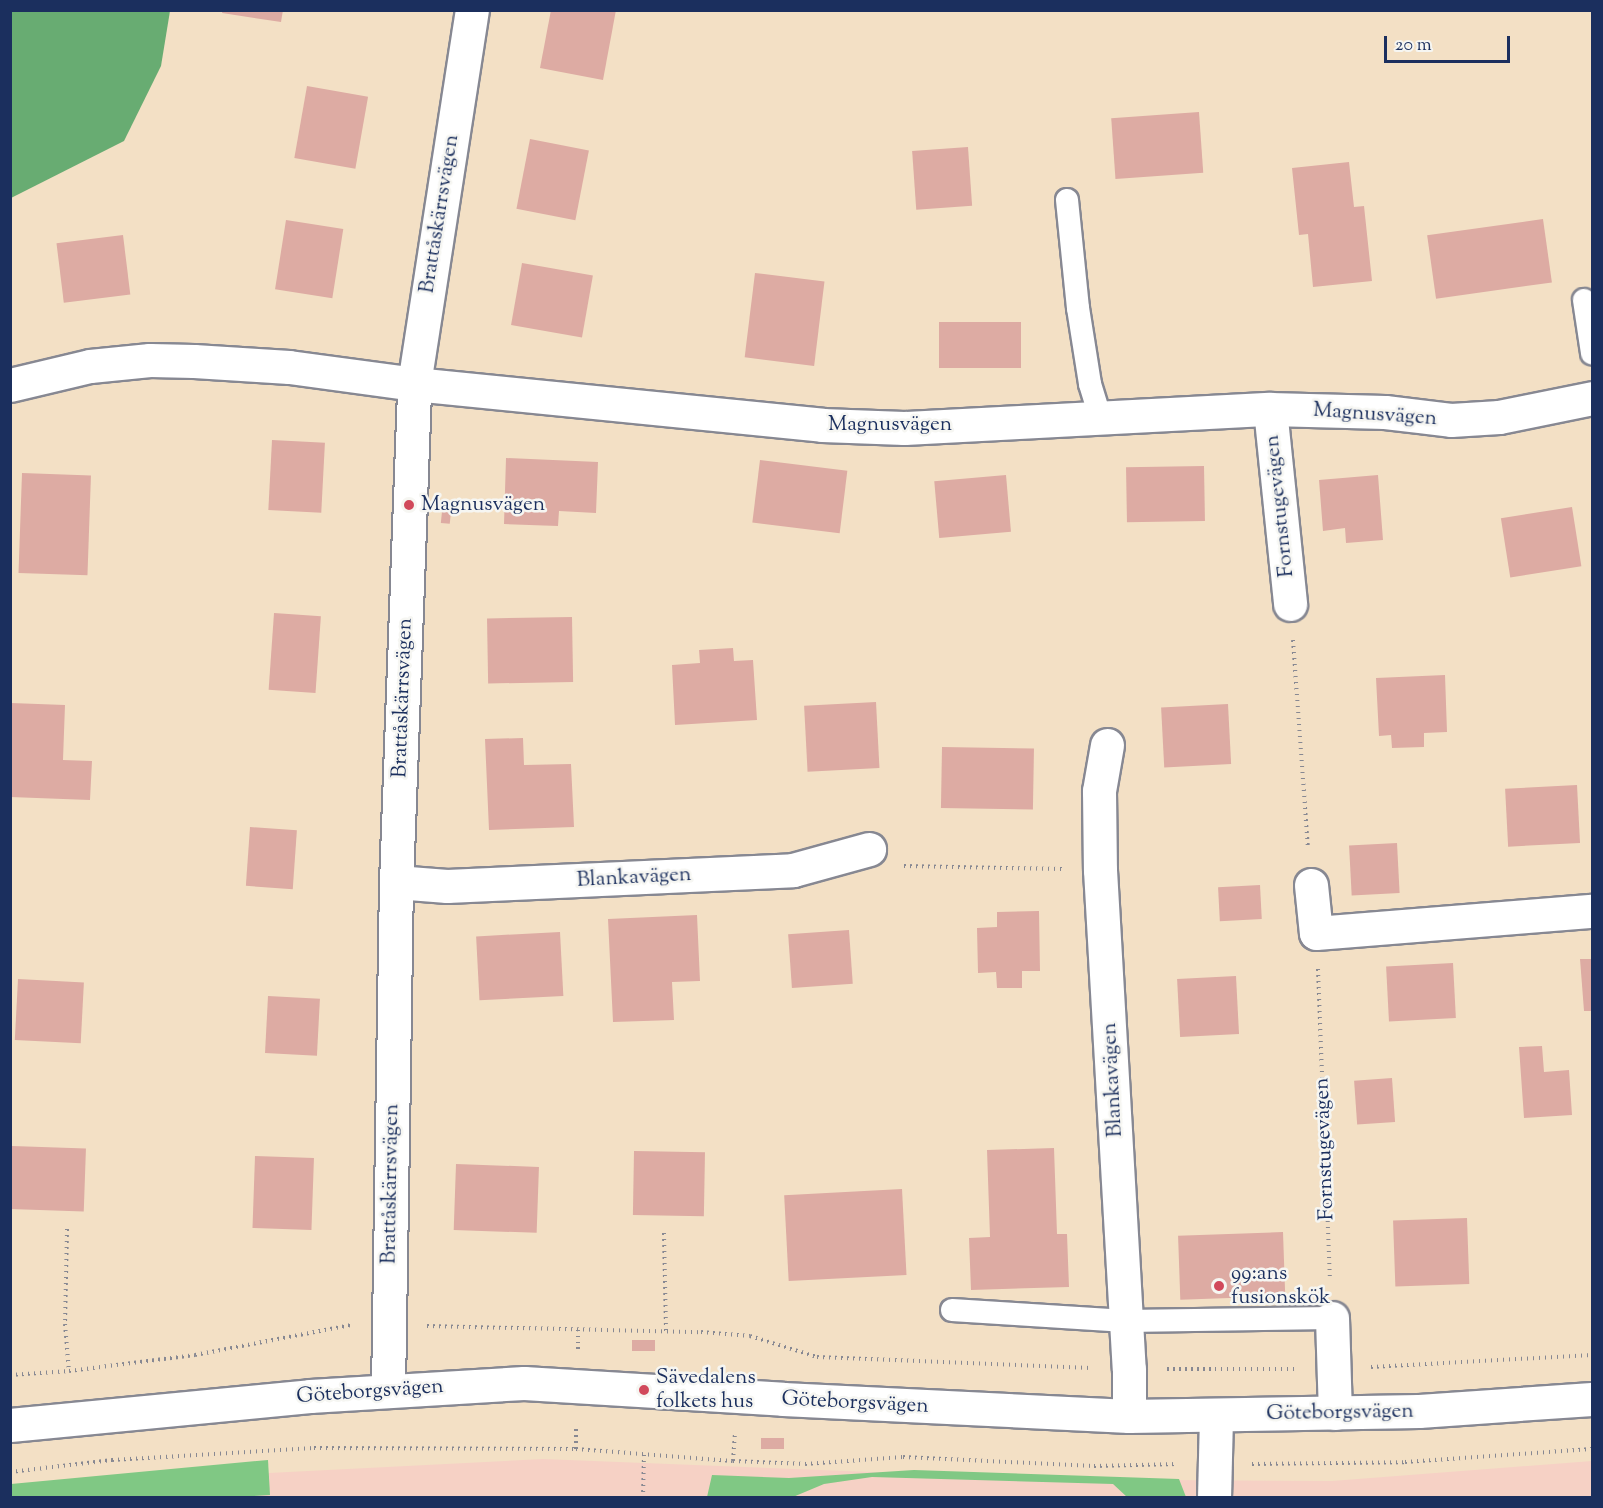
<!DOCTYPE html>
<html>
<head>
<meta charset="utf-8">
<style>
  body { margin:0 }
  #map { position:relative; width:1603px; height:1508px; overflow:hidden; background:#f3e0c5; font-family:"Sorts Mill Goudy",serif }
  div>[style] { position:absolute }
  .built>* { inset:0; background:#f6d1c5 }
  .green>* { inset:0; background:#80c884 }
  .forest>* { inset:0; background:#68ac72 }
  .building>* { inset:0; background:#ddaba3; transform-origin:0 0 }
  .path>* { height:4px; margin-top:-2px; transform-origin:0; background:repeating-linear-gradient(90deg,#878892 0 1.5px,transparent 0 6px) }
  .roads { filter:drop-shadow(2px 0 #878892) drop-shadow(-2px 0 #878892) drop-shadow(0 2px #878892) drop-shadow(0 -2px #878892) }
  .service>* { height:22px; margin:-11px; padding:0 11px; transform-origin:11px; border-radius:11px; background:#fff }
  .minor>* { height:33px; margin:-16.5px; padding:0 16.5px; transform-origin:16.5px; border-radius:16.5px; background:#fff }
  .tertiary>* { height:33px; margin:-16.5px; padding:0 16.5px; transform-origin:16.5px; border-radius:16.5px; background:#fff }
  .dots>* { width:16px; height:16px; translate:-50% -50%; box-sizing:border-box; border:3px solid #f6f6f2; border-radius:50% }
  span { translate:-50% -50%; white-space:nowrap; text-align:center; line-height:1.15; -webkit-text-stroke:5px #f6f6f2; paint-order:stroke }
  .street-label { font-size:21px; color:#1b2f5e }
  .poi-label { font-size:21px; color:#1b2f5e }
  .left { translate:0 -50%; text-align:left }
  .frame { position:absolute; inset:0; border:12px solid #1b2f5e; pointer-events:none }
  .scale { position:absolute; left:1384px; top:36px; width:126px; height:27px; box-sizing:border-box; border:3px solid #1b2f5e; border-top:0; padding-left:8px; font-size:18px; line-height:21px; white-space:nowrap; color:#1b2f5e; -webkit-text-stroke:4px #f6f6f2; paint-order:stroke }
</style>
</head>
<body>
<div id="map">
  <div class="built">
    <i style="clip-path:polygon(543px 1459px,871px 1472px,1163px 1480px,1332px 1481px,1592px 1461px,1592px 1498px,11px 1498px,131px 1480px)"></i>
  </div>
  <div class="green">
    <i style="clip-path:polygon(268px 1460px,270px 1495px,224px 1498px,11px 1497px,11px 1484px)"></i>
    <i style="clip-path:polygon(914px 1470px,1179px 1479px,1186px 1497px,1127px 1497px,1113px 1484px,872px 1477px,824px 1484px,793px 1497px,707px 1497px,712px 1475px,789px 1478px)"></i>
  </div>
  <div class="forest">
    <i style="clip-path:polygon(11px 10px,170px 11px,161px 66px,124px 141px,11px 198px)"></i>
  </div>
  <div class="building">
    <i style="clip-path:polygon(223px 10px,283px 10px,281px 22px,222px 13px)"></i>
    <i style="clip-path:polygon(551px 10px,616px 10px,603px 80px,540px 68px)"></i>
    <i style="left:307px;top:86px;width:62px;height:73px;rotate:10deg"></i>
    <i style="left:1199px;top:112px;width:61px;height:88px;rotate:86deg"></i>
    <i style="left:530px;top:139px;width:60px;height:71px;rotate:11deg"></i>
    <i style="left:968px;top:147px;width:59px;height:56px;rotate:86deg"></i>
    <i style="clip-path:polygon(1349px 162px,1354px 207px,1364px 206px,1372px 281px,1313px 287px,1308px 234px,1299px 235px,1292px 168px)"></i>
    <i style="left:1543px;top:219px;width:64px;height:117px;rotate:82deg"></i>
    <i style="left:286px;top:220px;width:58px;height:70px;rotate:9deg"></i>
    <i style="left:123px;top:235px;width:60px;height:67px;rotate:83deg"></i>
    <i style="left:522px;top:263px;width:72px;height:63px;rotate:10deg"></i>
    <i style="left:755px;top:273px;width:70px;height:85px;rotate:7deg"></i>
    <i style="left:1021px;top:322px;width:46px;height:82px;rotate:90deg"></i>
    <i style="left:272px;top:440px;width:53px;height:70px;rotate:3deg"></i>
    <i style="clip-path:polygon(506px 458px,598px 462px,596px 513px,559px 511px,558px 526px,504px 524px)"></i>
    <i style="left:760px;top:460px;width:88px;height:63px;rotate:7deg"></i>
    <i style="left:1204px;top:466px;width:55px;height:78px;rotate:89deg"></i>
    <i style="left:22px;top:473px;width:69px;height:100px;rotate:2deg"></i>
    <i style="left:1006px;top:475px;width:57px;height:72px;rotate:85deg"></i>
    <i style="clip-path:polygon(1378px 475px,1383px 540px,1346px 543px,1345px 528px,1323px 531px,1319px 480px)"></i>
    <i style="left:443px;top:502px;width:9px;height:21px;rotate:6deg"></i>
    <i style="left:1572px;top:507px;width:60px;height:72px;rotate:81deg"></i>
    <i style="left:274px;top:613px;width:47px;height:77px;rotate:4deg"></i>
    <i style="left:572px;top:617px;width:65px;height:85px;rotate:89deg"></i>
    <i style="clip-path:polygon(733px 648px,734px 661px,753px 660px,757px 720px,675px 725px,672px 665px,700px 663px,699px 650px)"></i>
    <i style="clip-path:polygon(1445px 675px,1447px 732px,1424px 733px,1424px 747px,1392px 748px,1391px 735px,1379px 736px,1376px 678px)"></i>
    <i style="left:876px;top:702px;width:66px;height:72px;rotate:87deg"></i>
    <i style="clip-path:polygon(11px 703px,65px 705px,63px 760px,92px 761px,90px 800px,10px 797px)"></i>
    <i style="left:1228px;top:704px;width:60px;height:67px;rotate:87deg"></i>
    <i style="clip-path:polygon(523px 738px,524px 765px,571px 764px,574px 827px,489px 830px,485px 739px)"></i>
    <i style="left:942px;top:747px;width:92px;height:61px;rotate:1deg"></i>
    <i style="left:1577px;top:785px;width:58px;height:72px;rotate:87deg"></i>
    <i style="left:250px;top:827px;width:47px;height:59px;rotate:4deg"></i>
    <i style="left:1397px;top:843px;width:50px;height:48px;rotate:87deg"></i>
    <i style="left:1260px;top:885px;width:34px;height:42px;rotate:87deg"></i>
    <i style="clip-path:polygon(1039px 911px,1040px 971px,1022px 971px,1022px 988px,997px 988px,996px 972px,978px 973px,977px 928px,997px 927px,997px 912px)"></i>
    <i style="clip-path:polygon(697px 915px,700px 981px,672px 982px,674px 1020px,613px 1022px,608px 919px)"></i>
    <i style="left:849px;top:930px;width:54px;height:61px;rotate:86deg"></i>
    <i style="left:560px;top:932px;width:64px;height:84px;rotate:87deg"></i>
    <i style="clip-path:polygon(1580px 959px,1592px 959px,1592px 1011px,1584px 1011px)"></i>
    <i style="left:1453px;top:963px;width:55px;height:67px;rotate:87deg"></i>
    <i style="left:1236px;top:976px;width:58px;height:59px;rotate:87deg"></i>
    <i style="left:18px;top:979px;width:66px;height:61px;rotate:3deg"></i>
    <i style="left:268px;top:996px;width:52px;height:57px;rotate:3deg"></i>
    <i style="clip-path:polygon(1542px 1046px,1544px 1072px,1569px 1070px,1572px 1115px,1524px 1118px,1519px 1047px)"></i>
    <i style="left:1392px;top:1078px;width:44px;height:38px;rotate:86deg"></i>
    <i style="left:12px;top:1146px;width:74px;height:63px;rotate:2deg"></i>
    <i style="clip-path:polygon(1054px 1148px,1057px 1234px,1067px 1234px,1069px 1287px,971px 1290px,969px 1238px,990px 1237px,987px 1150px)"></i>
    <i style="left:634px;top:1151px;width:71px;height:64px;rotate:1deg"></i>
    <i style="left:255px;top:1156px;width:59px;height:72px;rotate:2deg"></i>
    <i style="left:456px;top:1164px;width:83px;height:66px;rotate:2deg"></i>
    <i style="left:902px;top:1189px;width:86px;height:118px;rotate:87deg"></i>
    <i style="left:1467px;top:1218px;width:66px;height:74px;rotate:88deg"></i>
    <i style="left:1283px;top:1232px;width:64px;height:105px;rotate:88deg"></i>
    <i style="left:632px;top:1340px;width:23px;height:11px"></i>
    <i style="left:761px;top:1438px;width:23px;height:11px"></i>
  </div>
  <div class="path">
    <i style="left:1293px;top:640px;width:209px;rotate:85.9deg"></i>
    <i style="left:904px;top:866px;width:158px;rotate:1.1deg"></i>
    <i style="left:1318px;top:969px;width:311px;rotate:87.8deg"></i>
    <i style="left:67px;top:1229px;width:95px;rotate:91.2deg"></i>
    <i style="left:65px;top:1324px;width:47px;rotate:85.1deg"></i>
    <i style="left:664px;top:1233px;width:98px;rotate:88.8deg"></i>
    <i style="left:427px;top:1326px;width:274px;rotate:1.3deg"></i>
    <i style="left:701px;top:1332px;width:49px;rotate:4.7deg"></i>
    <i style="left:750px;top:1336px;width:70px;rotate:17.4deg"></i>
    <i style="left:817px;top:1357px;width:274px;rotate:2.3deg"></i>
    <i style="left:578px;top:1349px;width:19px;rotate:-90deg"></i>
    <i style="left:1371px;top:1367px;width:221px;rotate:-3.1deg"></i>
    <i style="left:1167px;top:1369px;width:128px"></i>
    <i style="left:10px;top:1375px;width:59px;rotate:-3.9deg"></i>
    <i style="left:69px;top:1371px;width:127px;rotate:-7.2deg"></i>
    <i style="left:195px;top:1355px;width:159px;rotate:-10.9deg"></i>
    <i style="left:576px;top:1449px;width:23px;rotate:-90deg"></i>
    <i style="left:733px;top:1461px;width:26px;rotate:-86deg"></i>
    <i style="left:1252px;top:1464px;width:153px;rotate:-0.7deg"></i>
    <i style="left:1405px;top:1462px;width:187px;rotate:-4deg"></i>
    <i style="left:10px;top:1472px;width:103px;rotate:-6.7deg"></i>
    <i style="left:112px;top:1460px;width:202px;rotate:-3.4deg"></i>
    <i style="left:314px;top:1448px;width:262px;rotate:0.2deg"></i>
    <i style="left:576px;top:1449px;width:157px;rotate:4.4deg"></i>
    <i style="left:733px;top:1461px;width:72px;rotate:2.4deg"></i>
    <i style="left:805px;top:1464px;width:98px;rotate:-4.1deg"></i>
    <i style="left:903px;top:1457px;width:191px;rotate:2.7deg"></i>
    <i style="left:1094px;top:1466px;width:84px;rotate:-1.4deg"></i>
    <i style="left:643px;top:1498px;width:44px;rotate:-88.7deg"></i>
  </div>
  <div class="roads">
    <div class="service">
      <i style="left:1067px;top:200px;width:109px;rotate:84.2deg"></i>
      <i style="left:1078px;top:308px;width:77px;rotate:81deg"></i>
      <i style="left:1090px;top:384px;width:34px;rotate:73deg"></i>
      <i style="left:1584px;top:300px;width:54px;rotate:81.4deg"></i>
      <i style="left:952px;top:1310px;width:174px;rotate:3.6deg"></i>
      <i style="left:1126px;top:1321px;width:206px;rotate:-0.8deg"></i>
    </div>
    <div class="minor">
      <i style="left:10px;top:385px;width:82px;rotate:-13.4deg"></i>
      <i style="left:90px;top:366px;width:60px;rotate:-5.7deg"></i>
      <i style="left:150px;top:360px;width:44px;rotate:1.3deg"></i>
      <i style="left:194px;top:361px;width:95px;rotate:3.6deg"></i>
      <i style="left:289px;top:367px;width:126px;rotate:7.7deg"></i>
      <i style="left:414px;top:384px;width:410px;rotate:5.7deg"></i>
      <i style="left:822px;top:425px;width:82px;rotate:2.1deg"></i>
      <i style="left:904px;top:428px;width:366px;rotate:-3deg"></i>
      <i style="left:1270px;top:409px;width:115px;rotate:1.5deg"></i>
      <i style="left:1385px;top:412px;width:66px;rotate:6.9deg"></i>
      <i style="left:1451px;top:420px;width:48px;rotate:-3.6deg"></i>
      <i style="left:1499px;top:417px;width:95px;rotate:-11.5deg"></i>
      <i style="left:1270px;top:409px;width:196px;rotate:84.1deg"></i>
      <i style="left:1107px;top:745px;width:47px;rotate:99.9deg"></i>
      <i style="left:1099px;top:791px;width:79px;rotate:89.3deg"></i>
      <i style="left:1100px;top:870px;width:500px;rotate:86.7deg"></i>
      <i style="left:1129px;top:1369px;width:47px;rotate:90deg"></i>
      <i style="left:396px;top:882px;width:51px;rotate:4.5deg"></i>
      <i style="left:447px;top:886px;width:346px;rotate:-2.6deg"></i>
      <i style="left:793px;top:870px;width:79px;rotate:-15.4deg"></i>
      <i style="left:1311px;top:885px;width:48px;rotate:84.1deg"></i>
      <i style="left:1316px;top:933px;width:277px;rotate:-4.6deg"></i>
      <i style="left:1332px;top:1318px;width:95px;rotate:88.2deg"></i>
      <i style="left:1214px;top:1498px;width:82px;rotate:-88.6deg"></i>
    </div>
    <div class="tertiary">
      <i style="left:388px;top:1390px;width:508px;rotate:-89.1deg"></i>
      <i style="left:396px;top:882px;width:498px;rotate:-87.9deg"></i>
      <i style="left:414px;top:384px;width:378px;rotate:-81.2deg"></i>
      <i style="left:10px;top:1425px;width:301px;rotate:-5.5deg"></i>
      <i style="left:310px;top:1396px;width:214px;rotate:-3.5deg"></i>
      <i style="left:524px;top:1383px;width:259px;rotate:3.5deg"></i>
      <i style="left:783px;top:1399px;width:346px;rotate:2.8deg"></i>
      <i style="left:1129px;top:1416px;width:290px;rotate:-1deg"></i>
      <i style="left:1419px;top:1411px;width:173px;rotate:-4deg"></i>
    </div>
  </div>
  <div class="dots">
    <i style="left:409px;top:505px;background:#d1495b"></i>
    <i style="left:1219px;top:1286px;background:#d1495b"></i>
    <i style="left:644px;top:1390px;background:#d1495b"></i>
  </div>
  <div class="street-label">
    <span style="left:440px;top:214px;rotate:-81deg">Brattåskärrsvägen</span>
    <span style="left:1375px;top:415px;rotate:4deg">Magnusvägen</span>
    <span style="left:890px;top:425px">Magnusvägen</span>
    <span style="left:1280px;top:506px;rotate:-96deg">Fornstugevägen</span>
    <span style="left:403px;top:698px;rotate:-88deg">Brattåskärrsvägen</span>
    <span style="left:634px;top:878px;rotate:-3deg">Blankavägen</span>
    <span style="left:1113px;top:1080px;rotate:-93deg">Blankavägen</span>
    <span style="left:1325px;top:1149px;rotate:-92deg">Fornstugevägen</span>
    <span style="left:391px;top:1184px;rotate:-89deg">Brattåskärrsvägen</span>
    <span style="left:370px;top:1392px;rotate:-4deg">Göteborgsvägen</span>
    <span style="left:855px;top:1403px;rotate:3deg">Göteborgsvägen</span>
    <span style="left:1340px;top:1413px;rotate:-1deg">Göteborgsvägen</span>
  </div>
  <div class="poi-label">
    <span class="left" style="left:421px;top:505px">Magnusvägen</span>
    <span class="left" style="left:1231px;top:1286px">99:ans<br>fusionskök</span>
    <span class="left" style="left:656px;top:1390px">Sävedalens<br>folkets hus</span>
  </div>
  <div class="frame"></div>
  <div class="scale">20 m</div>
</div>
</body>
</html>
